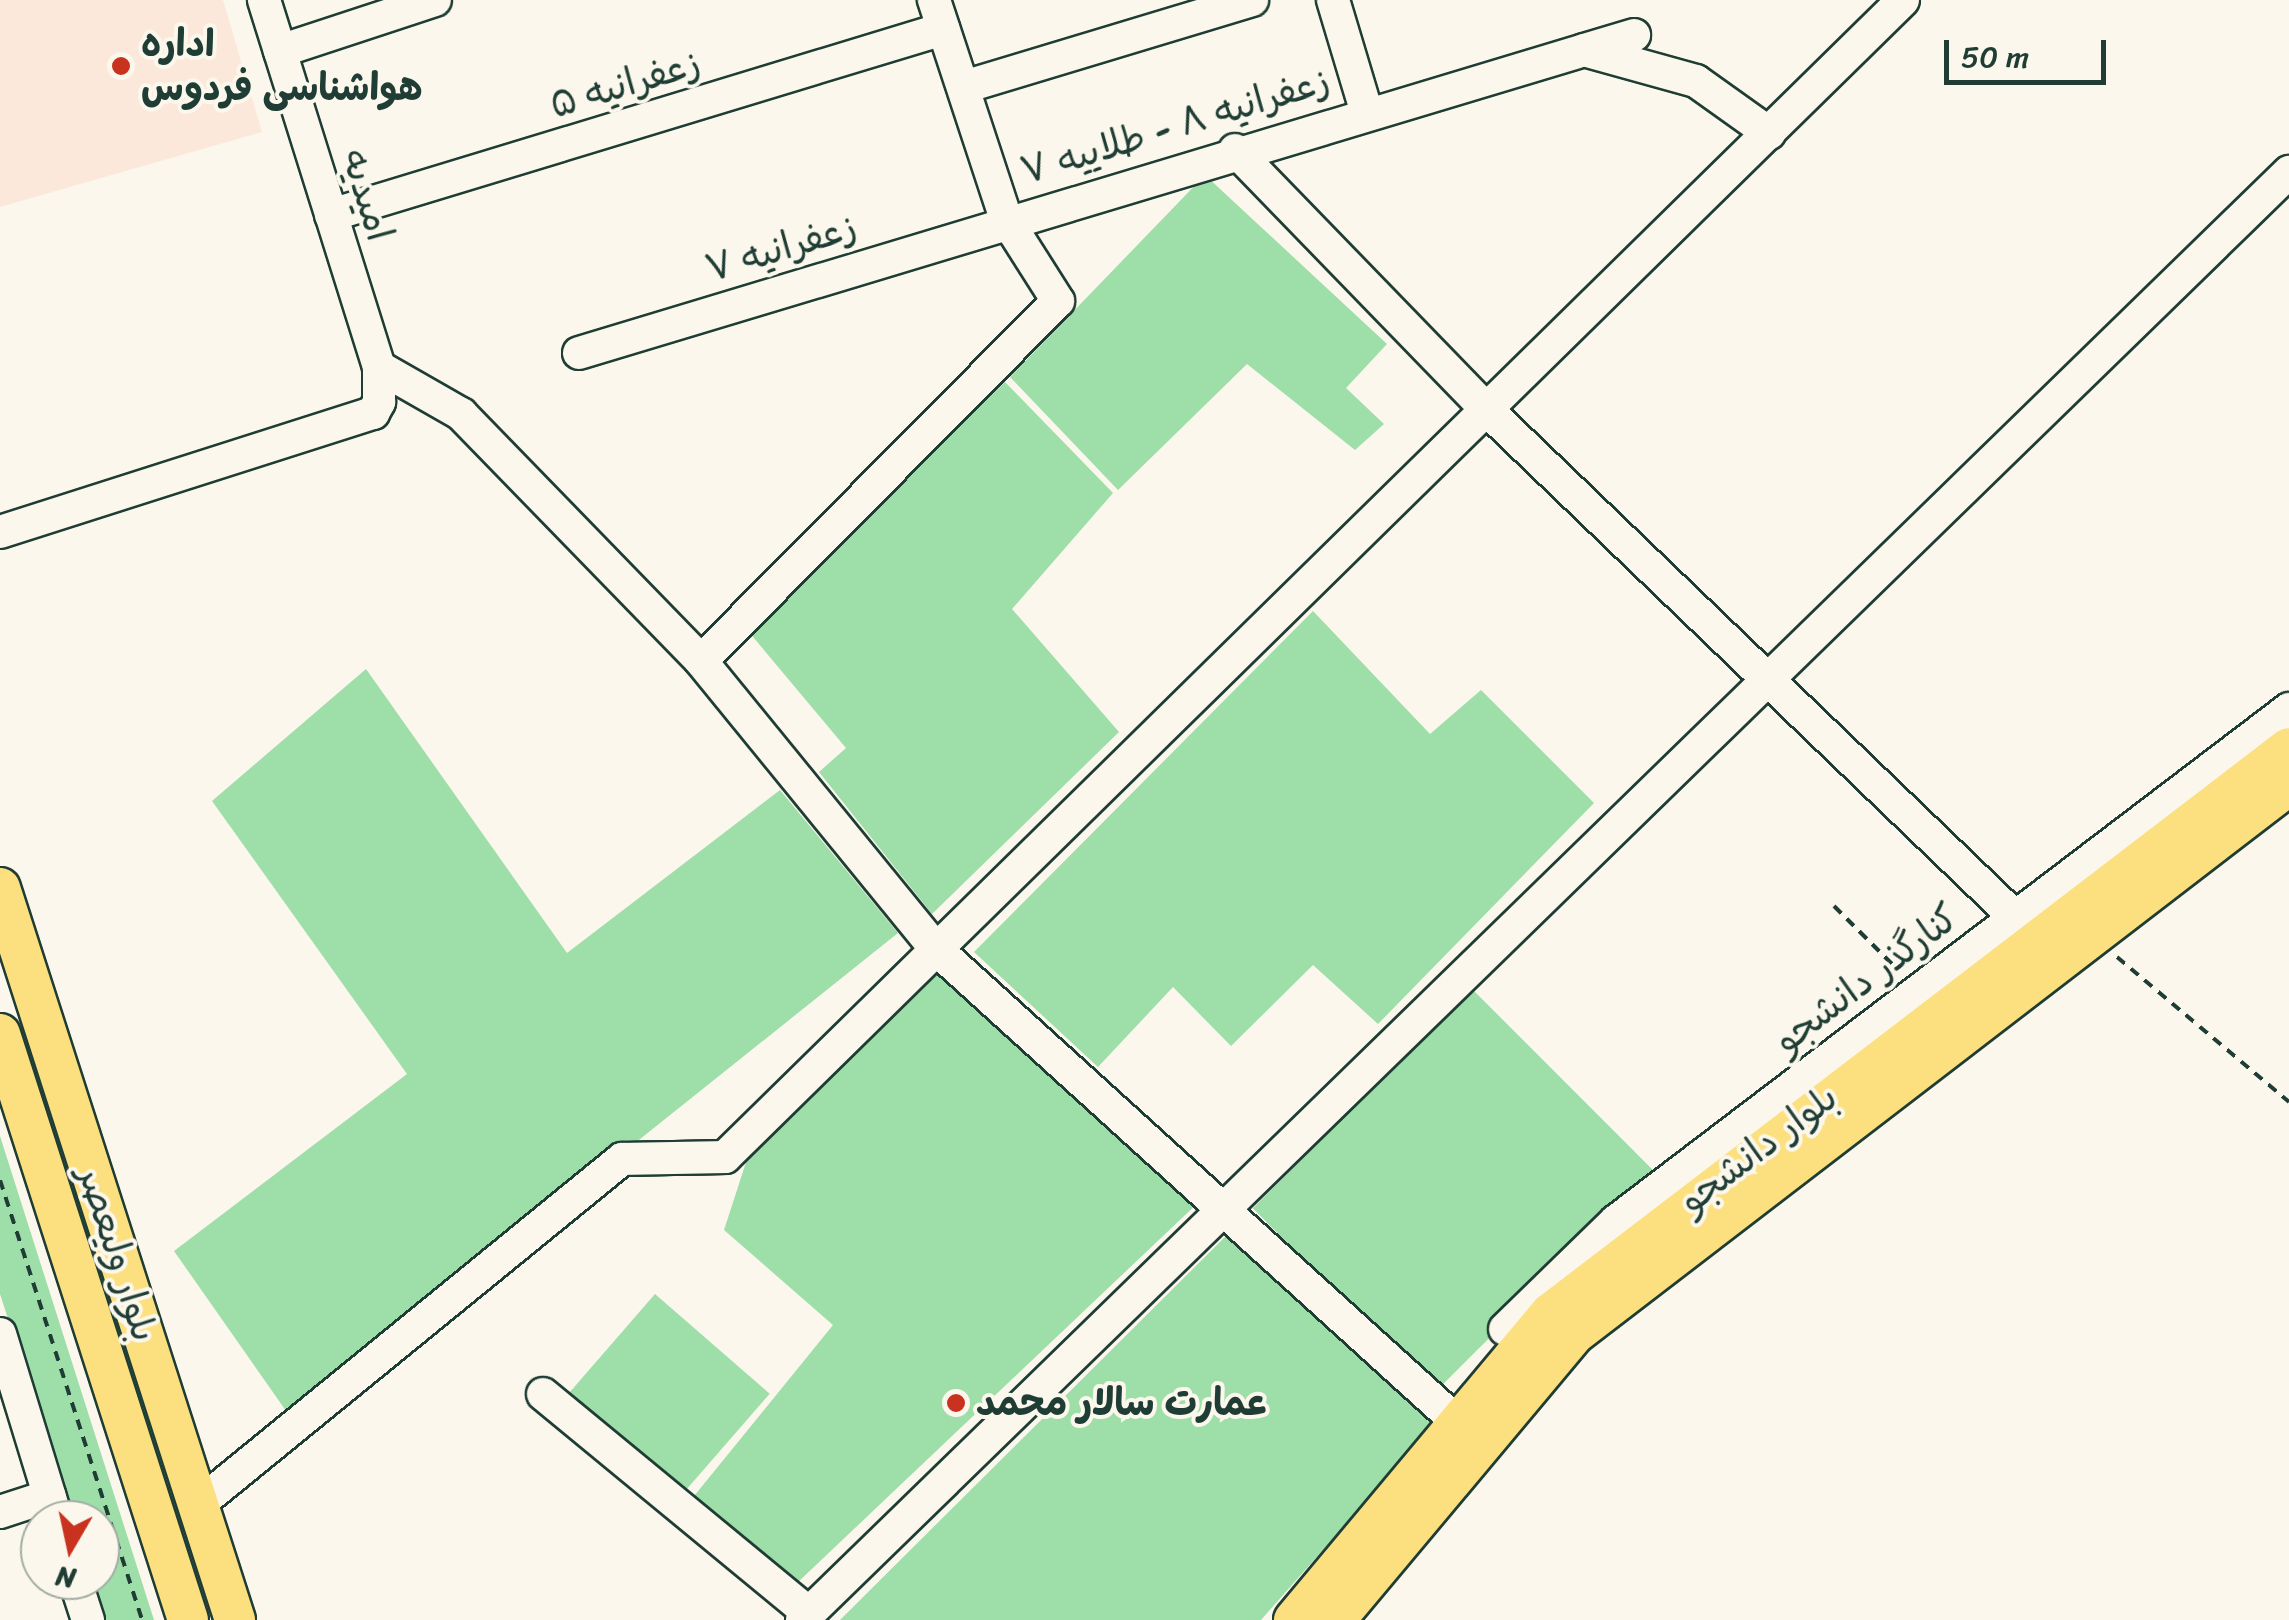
<!DOCTYPE html>
<html>
<head>
<meta charset="utf-8">
<style>
  body { margin:0 }
  #map { position:relative; width:2289px; height:1620px; overflow:hidden; background:#fbf7ec; font-family:Sriracha,"Playpen Sans Arabic",sans-serif }
  div>[style] { position:absolute }
  .built>* { inset:0; background:#fce8db }
  .green>* { inset:0; background:#9edea8; transform-origin:0 0 }
  .path>* { height:4px; margin-top:-2px; transform-origin:0; background:repeating-linear-gradient(90deg,#1f3d34 0 10px,transparent 0 18px) }
  .roads { filter:drop-shadow(2px 0 #1f3d34) drop-shadow(-2px 0 #1f3d34) drop-shadow(0 2px #1f3d34) drop-shadow(0 -2px #1f3d34) }
  .minor>* { height:32px; margin:-16px; padding:0 16px; transform-origin:16px; border-radius:16px; background:#fbf7ec }
  .major>* { height:40px; margin:-20px; padding:0 20px; transform-origin:20px; border-radius:20px; background:#fce080 }
  .dots>* { width:28px; height:28px; translate:-50% -50%; box-sizing:border-box; border:5px solid #fbf7ec; border-radius:50% }
  span { translate:-50% -50%; white-space:nowrap; text-align:center; line-height:1.15; -webkit-text-stroke:8px #fbf7ec; paint-order:stroke }
  .poi-label { font-size:38px; color:#1f3d34; font-weight:700 }
  .left { translate:0 -50%; text-align:left }
  .street-label { font-size:38px; color:#1f3d34 }
  .north { position:absolute; left:20px; top:1500px; width:100px; height:100px; box-sizing:border-box; background:#fbf7ec; border:2px solid #a3ada2; border-radius:50%; rotate:189deg; font-size:28px; font-weight:700; line-height:40px; text-align:center; color:#1f3d34 }
  .north::after { content:''; display:block; margin:auto; width:35px; height:45px; background:#c8321e; clip-path:polygon(50% 0,100% 100%,50% 72%,0 100%) }
  .scale { position:absolute; left:1944px; top:40px; width:162px; height:45px; box-sizing:border-box; border:5px solid #1f3d34; border-top:0; padding-left:12px; font-size:30px; line-height:35px; white-space:nowrap; color:#1f3d34; -webkit-text-stroke:8px #fbf7ec; paint-order:stroke }
</style>
</head>
<body>
<div id="map">
  <div class="built">
    <i style="clip-path:polygon(0 0,223px 0,262px 132px,0 207px)"></i>
  </div>
  <div class="green">
    <i style="clip-path:polygon(1205px 175px,1387px 344px,1346px 388px,1384px 424px,1355px 450px,1247px 364px,1118px 490px,1010px 377px)"></i>
    <i style="clip-path:polygon(1005px 382px,1113px 493px,1012px 609px,1119px 732px,932px 914px,819px 772px,846px 748px,748px 631px)"></i>
    <i style="clip-path:polygon(1313px 611px,1430px 734px,1481px 690px,1594px 803px,1378px 1024px,1313px 965px,1231px 1046px,1173px 987px,1098px 1067px,974px 952px)"></i>
    <i style="clip-path:polygon(366px 669px,567px 953px,780px 790px,898px 933px,291px 1418px,174px 1251px,407px 1074px,212px 801px)"></i>
    <i style="clip-path:polygon(936px 964px,1201px 1200px,797px 1583px,690px 1501px,833px 1325px,724px 1230px,749px 1153px)"></i>
    <i style="left:1472px;top:989px;width:259px;height:310px;rotate:45deg"></i>
    <i style="clip-path:polygon(0 1136px,154px 1620px,106px 1620px,93px 1580px,100px 1580px,100px 1520px,73px 1520px,0 1294px)"></i>
    <i style="clip-path:polygon(1232px 1230px,1434px 1424px,1261px 1620px,840px 1620px)"></i>
    <i style="left:655px;top:1294px;width:152px;height:135px;rotate:41deg"></i>
  </div>
  <div class="path">
    <i style="left:1834px;top:906px;width:93px;rotate:45deg"></i>
    <i style="left:2117px;top:957px;width:225px;rotate:40.1deg"></i>
    <i style="left:0;top:1180px;width:462px;rotate:72.1deg"></i>
  </div>
  <div class="roads">
    <div class="minor">
      <i style="left:1333px;top:0;width:115px;rotate:73.3deg"></i>
      <i style="left:1584px;top:50px;width:116px;rotate:15.5deg"></i>
      <i style="left:1696px;top:81px;width:90px;rotate:35.5deg"></i>
      <i style="left:280px;top:51px;width:163px;rotate:-18.2deg"></i>
      <i style="left:964px;top:87px;width:301px;rotate:-16.8deg"></i>
      <i style="left:1235px;top:150px;width:361px;rotate:45.9deg"></i>
      <i style="left:1486px;top:409px;width:733px;rotate:43.84deg"></i>
      <i style="left:331px;top:215px;width:640px;rotate:-16.91deg"></i>
      <i style="left:579px;top:353px;width:1102px;rotate:-16.77deg"></i>
      <i style="left:379px;top:367px;width:95px;rotate:29.8deg"></i>
      <i style="left:461px;top:414px;width:344px;rotate:45.8deg"></i>
      <i style="left:701px;top:661px;width:370px;rotate:50.8deg"></i>
      <i style="left:935px;top:948px;width:702px;rotate:42.23deg"></i>
      <i style="left:0;top:532px;width:392px;rotate:-17.7deg"></i>
      <i style="left:373px;top:413px;width:13px;rotate:-61deg"></i>
      <i style="left:379px;top:402px;width:35px;rotate:-90deg"></i>
      <i style="left:379px;top:367px;width:385px;rotate:-107.4deg"></i>
      <i style="left:701px;top:661px;width:507px;rotate:-45.24deg"></i>
      <i style="left:1058px;top:301px;width:97px;rotate:-122.4deg"></i>
      <i style="left:1006px;top:219px;width:231px;rotate:-108.2deg"></i>
      <i style="left:1505px;top:1329px;width:155px;rotate:-44.2deg"></i>
      <i style="left:1616px;top:1221px;width:846px;rotate:-37.26deg"></i>
      <i style="left:0;top:1334px;width:195px;rotate:73deg"></i>
      <i style="left:543px;top:1394px;width:345px;rotate:39.5deg"></i>
      <i style="left:199px;top:1504px;width:546px;rotate:-39.2deg"></i>
      <i style="left:622px;top:1159px;width:103px;rotate:-1.1deg"></i>
      <i style="left:725px;top:1157px;width:1651px;rotate:-44.48deg"></i>
      <i style="left:0;top:1512px;width:52px;rotate:-18.1deg"></i>
      <i style="left:75px;top:1580px;width:42px;rotate:72deg"></i>
      <i style="left:802px;top:1620px;width:2076px;rotate:-44.24deg"></i>
    </div>
    <div class="major">
      <i style="left:0;top:888px;width:769px;rotate:72.2deg"></i>
      <i style="left:0;top:1034px;width:615px;rotate:72.21deg"></i>
      <i style="left:1294px;top:1620px;width:400px;rotate:-50.1deg"></i>
      <i style="left:1551px;top:1313px;width:929px;rotate:-37.44deg"></i>
      <i style="left:1335px;top:1620px;width:371px;rotate:-50.1deg"></i>
      <i style="left:1573px;top:1335px;width:903px;rotate:-37.53deg"></i>
    </div>
  </div>
  <div class="dots">
    <i style="left:121px;top:66px;background:#c8321e"></i>
    <i style="left:956px;top:1403px;background:#c8321e"></i>
  </div>
  <div class="poi-label">
    <span class="left" style="left:141px;top:66px">اداره<br>هواشناسی فردوس</span>
    <span class="left" style="left:976px;top:1403px">عمارت سالار محمد</span>
  </div>
  <div class="street-label">
    <span style="left:625px;top:84px;rotate:-17deg">زعفرانیه ۵</span>
    <span style="left:1175px;top:126px;rotate:-17deg">زعفرانیه ۸ - طلاییه ۷</span>
    <span style="left:367px;top:195px;rotate:73deg">امیدیه</span>
    <span style="left:781px;top:248px;rotate:-17deg">زعفرانیه ۷</span>
    <span style="left:1866px;top:979px;rotate:-37deg">کنارگذر دانشجو</span>
    <span style="left:1758px;top:1149px;rotate:-37deg">بلوار دانشجو</span>
    <span style="left:118px;top:1254px;rotate:72deg">بلوار ولیعصر</span>
  </div>
  <div class="north">N</div>
  <div class="scale">50 m</div>
</div>
</body>
</html>
